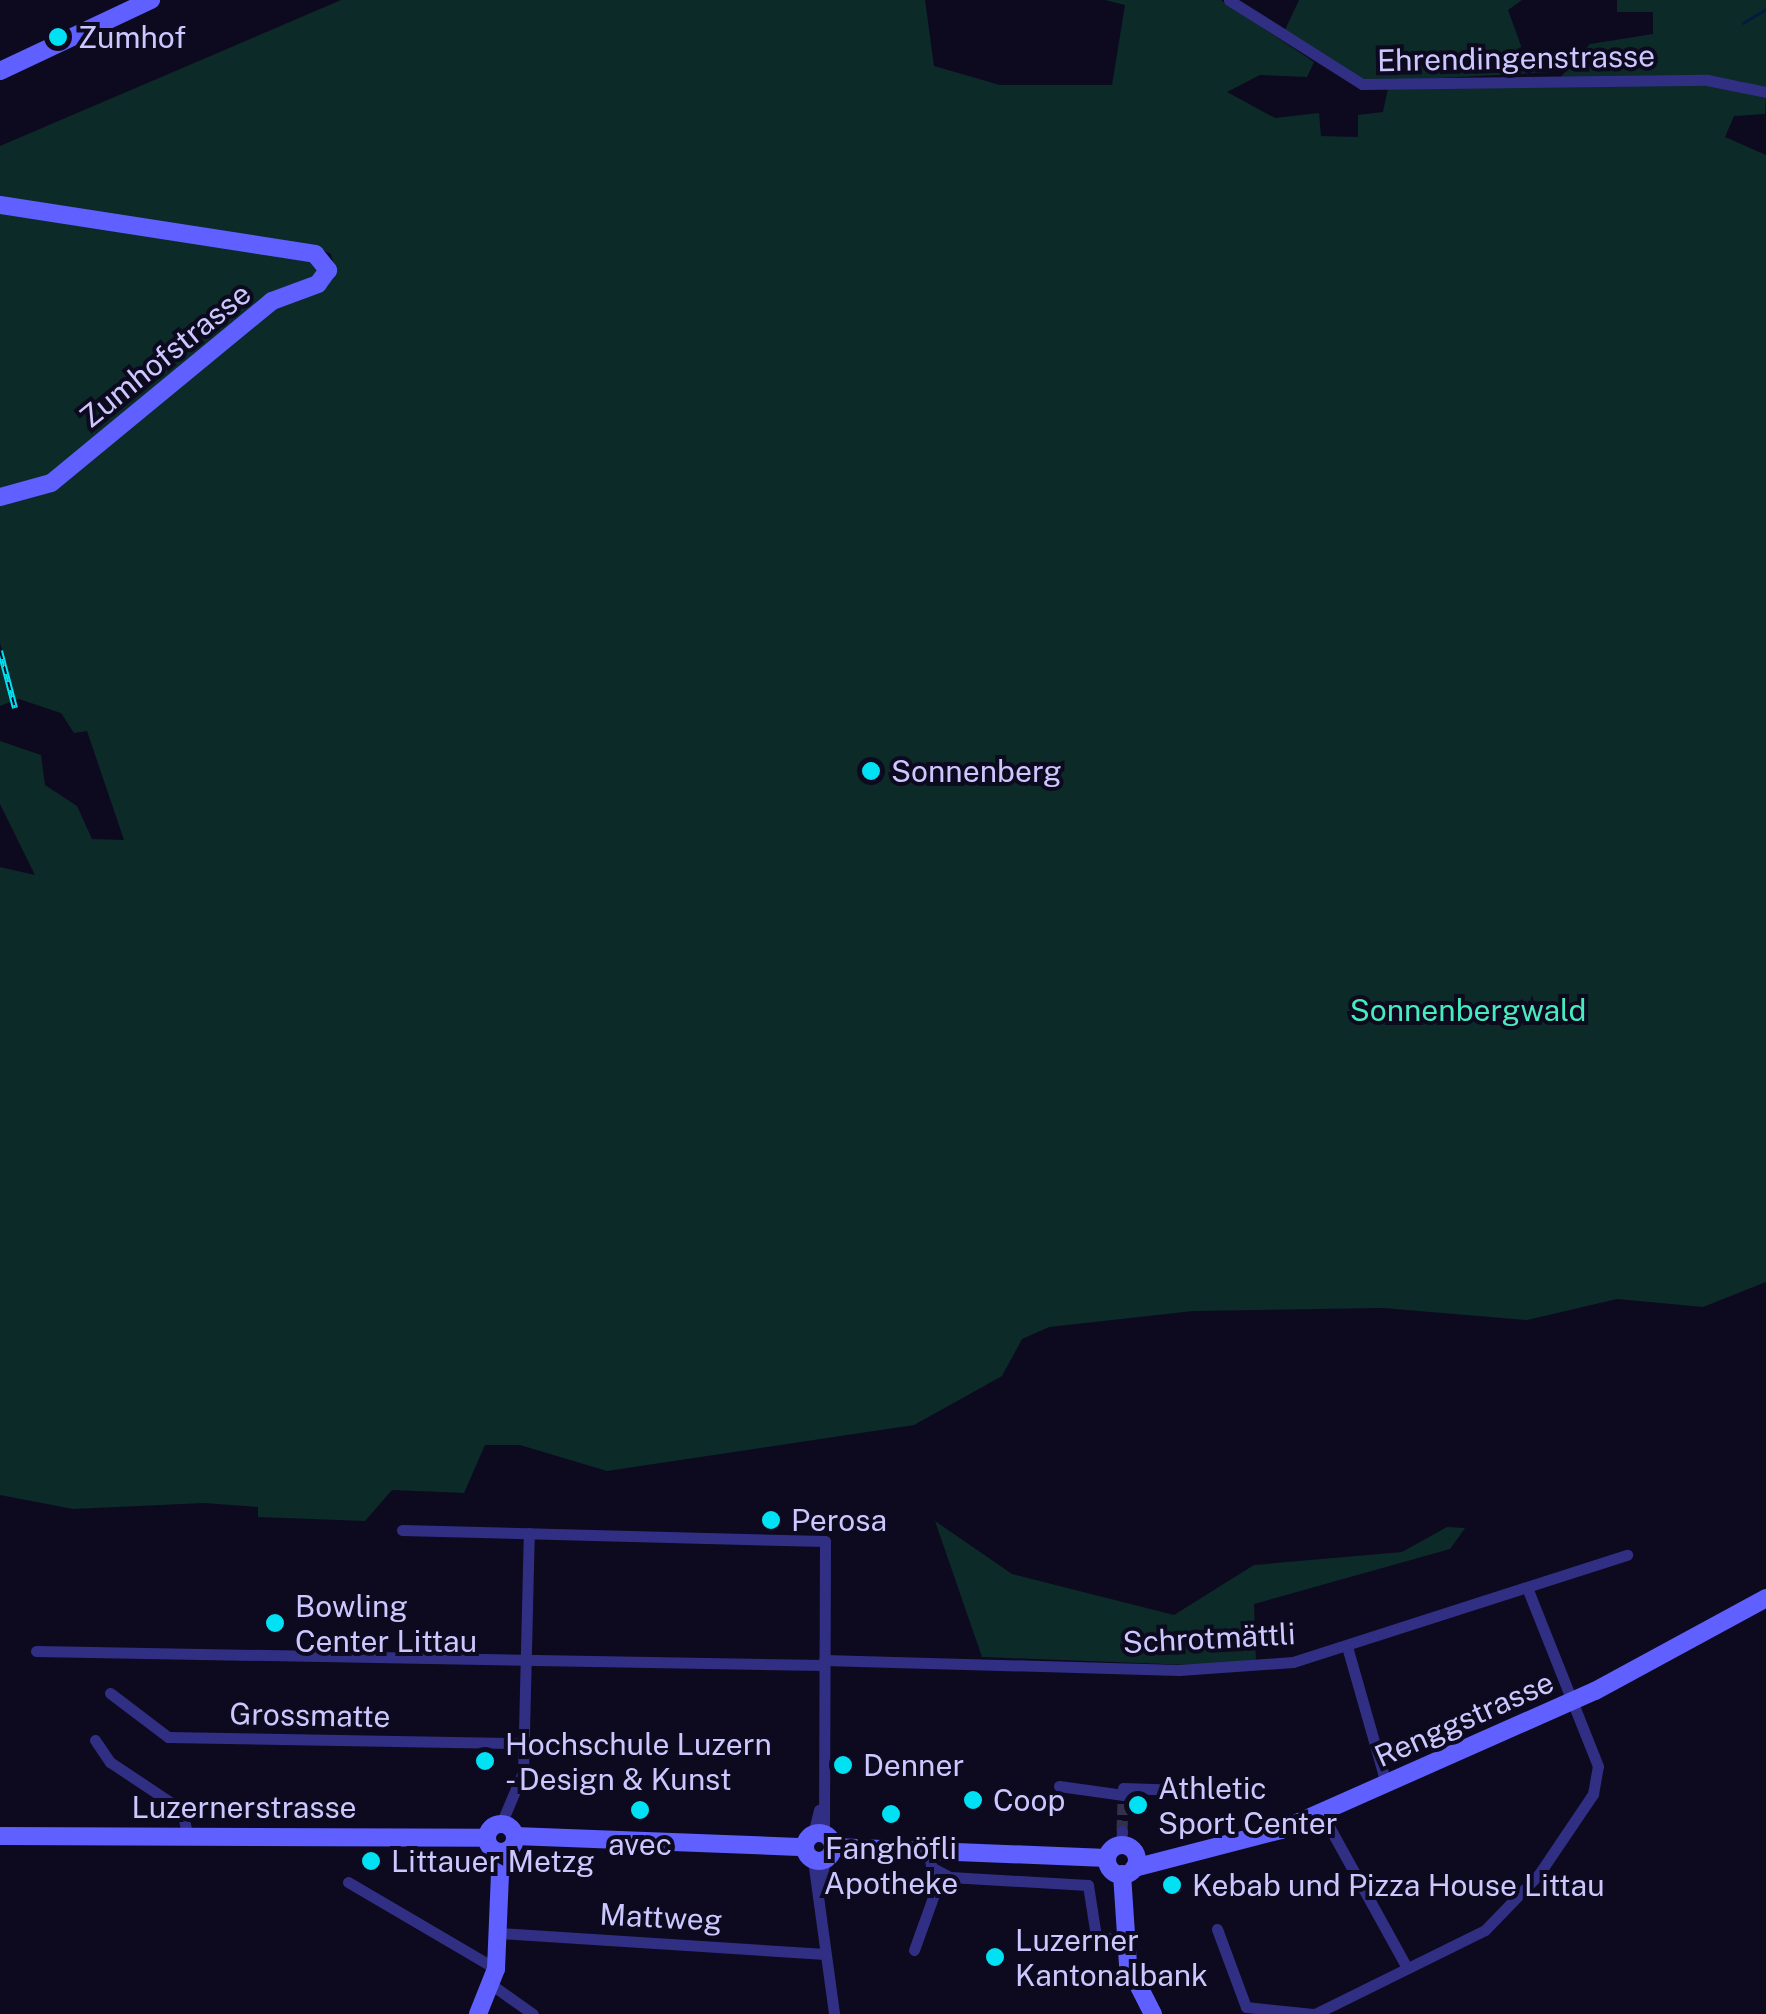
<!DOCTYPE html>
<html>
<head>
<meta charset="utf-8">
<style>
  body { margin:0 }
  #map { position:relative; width:1766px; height:2014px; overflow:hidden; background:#0d0a1f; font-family:"Public Sans",sans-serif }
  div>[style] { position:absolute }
  .green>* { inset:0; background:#0c2a28 }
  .stream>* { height:2.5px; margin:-1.25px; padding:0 1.25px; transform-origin:1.25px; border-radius:1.25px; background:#041b3e }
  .street-tunnel>* { height:11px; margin-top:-5.5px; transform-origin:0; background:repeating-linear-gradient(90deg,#33304c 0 11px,transparent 0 16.5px) }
  .street>* { height:11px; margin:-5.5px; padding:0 5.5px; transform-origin:5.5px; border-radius:5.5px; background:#302f84 }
  .secondary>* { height:18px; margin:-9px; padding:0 9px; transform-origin:9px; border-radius:9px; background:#5f60ff }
  .secondary>.ring { margin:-9px; padding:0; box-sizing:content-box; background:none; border:18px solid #5f60ff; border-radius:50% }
  .rail>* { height:6px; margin-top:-3px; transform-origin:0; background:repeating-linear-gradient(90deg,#0d0a1f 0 8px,#00e2f3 0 16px); box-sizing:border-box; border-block:2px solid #00e2f3 }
  .dots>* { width:28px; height:28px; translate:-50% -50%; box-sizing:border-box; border:5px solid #0d0a1f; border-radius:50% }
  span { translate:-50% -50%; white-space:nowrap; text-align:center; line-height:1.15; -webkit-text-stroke:8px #0d0a1f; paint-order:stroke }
  .poi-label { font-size:30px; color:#ccc8ff }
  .left { translate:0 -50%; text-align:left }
  .street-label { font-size:30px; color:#ccc8ff }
  .park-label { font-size:30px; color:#47ecbe }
</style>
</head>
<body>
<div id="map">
  <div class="green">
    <i style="clip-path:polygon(341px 0,925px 0,934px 66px,1000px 85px,1112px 85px,1125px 5px,1105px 0,1221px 0,1314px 62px,1307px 77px,1260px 75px,1227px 92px,1275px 118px,1319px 113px,1321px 136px,1358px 137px,1358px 115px,1383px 112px,1388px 88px,1704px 82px,1766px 96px,1765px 114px,1734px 116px,1725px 137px,1766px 155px,1766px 1282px,1703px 1307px,1617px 1299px,1527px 1320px,1383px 1308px,1193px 1311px,1049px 1327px,1022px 1339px,1002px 1376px,914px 1425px,607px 1471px,520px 1445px,485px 1445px,464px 1493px,392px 1490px,365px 1521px,258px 1517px,258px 1507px,204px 1503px,73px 1509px,0 1495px,0 867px,35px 875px,0 804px,0 741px,41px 755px,45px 785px,77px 806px,92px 839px,124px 840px,87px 731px,74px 733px,61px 713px,19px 699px,0 706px,0 663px,10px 677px,0 643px,0 500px,19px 498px,262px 313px,324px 290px,335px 271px,331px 254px,317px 248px,0 202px,0 146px)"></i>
    <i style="clip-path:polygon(1299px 0,1522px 0,1508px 10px,1524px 54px,1539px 72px,1554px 72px,1365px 82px,1284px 32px)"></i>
    <i style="clip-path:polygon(1617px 0,1766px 0,1766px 91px,1740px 81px,1560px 78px,1590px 44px,1653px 34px,1653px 12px,1617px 12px)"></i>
    <i style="clip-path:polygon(0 208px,314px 256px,324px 272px,272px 297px,61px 472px,0 493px)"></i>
    <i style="clip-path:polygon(935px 1521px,1012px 1574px,1174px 1615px,1254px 1565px,1402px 1552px,1447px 1527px,1465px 1528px,1450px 1549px,1254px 1604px,1256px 1662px,1216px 1666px,982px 1657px)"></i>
  </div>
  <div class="stream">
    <i style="left:1743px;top:23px;width:27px;rotate:-31deg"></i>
  </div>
  <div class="street-tunnel">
    <i style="left:1122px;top:1831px;width:36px;rotate:-88deg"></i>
  </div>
  <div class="street">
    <i style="left:1229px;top:0;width:157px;rotate:32.3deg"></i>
    <i style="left:1362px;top:84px;width:345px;rotate:-0.7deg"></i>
    <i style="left:1707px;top:80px;width:60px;rotate:11.5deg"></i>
    <i style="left:402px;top:1530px;width:423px;rotate:1.5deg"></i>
    <i style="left:825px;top:1541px;width:292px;rotate:90.2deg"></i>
    <i style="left:1348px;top:1650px;width:138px;rotate:74.1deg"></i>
    <i style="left:36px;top:1651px;width:788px;rotate:1.02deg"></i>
    <i style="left:824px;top:1660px;width:355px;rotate:1.6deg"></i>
    <i style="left:1179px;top:1670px;width:114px;rotate:-4deg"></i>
    <i style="left:1293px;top:1662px;width:351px;rotate:-17.8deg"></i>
    <i style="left:110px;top:1693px;width:73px;rotate:37.2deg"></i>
    <i style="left:168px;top:1737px;width:356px;rotate:1deg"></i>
    <i style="left:95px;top:1740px;width:27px;rotate:56deg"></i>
    <i style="left:110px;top:1762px;width:87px;rotate:33.7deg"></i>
    <i style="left:182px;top:1810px;width:25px;rotate:78deg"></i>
    <i style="left:1059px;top:1786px;width:65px;rotate:8deg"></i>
    <i style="left:1123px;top:1788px;width:88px;rotate:2deg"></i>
    <i style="left:1321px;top:1812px;width:178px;rotate:61.1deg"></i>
    <i style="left:501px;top:1824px;width:56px;rotate:-67.1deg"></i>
    <i style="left:523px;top:1772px;width:239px;rotate:-88.6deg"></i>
    <i style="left:813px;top:1834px;width:25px;rotate:-76deg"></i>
    <i style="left:1121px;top:1845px;width:14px;rotate:-86deg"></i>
    <i style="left:929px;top:1850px;width:17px;rotate:83deg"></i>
    <i style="left:931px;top:1867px;width:21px;rotate:28deg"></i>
    <i style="left:950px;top:1877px;width:138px;rotate:3.3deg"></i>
    <i style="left:1088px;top:1885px;width:52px;rotate:81.1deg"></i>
    <i style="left:1096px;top:1936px;width:27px;rotate:10deg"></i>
    <i style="left:813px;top:1860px;width:155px;rotate:82.2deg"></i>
    <i style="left:348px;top:1882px;width:172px;rotate:30.4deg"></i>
    <i style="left:821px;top:1884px;width:24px;rotate:-81deg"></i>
    <i style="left:1217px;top:1929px;width:83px;rotate:69.6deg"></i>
    <i style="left:1246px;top:2007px;width:67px;rotate:6deg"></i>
    <i style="left:499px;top:1933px;width:323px;rotate:3.7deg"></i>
    <i style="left:914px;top:1950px;width:80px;rotate:-70.2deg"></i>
    <i style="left:492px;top:1985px;width:50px;rotate:35.3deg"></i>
    <i style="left:1315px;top:2014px;width:190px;rotate:-26.3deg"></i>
    <i style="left:1485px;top:1930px;width:78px;rotate:-46deg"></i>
    <i style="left:1539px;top:1874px;width:97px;rotate:-56deg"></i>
    <i style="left:1593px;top:1794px;width:28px;rotate:-80deg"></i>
    <i style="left:1598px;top:1766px;width:192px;rotate:-111.7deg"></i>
  </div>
  <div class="secondary">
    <i style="left:0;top:71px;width:167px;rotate:-25.2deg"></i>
    <i style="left:0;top:205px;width:319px;rotate:8.8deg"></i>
    <i style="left:315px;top:254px;width:21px;rotate:51deg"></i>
    <i style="left:328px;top:270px;width:17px;rotate:126deg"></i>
    <i style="left:318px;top:284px;width:49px;rotate:159.7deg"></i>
    <i style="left:272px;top:301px;width:286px;rotate:140.5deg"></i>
    <i style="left:51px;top:483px;width:53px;rotate:164.6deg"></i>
    <i class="ring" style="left:487px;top:1824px;width:10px;height:10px"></i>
    <i class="ring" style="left:805px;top:1833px;width:10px;height:10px"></i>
    <i style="left:0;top:1836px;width:487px;rotate:0.2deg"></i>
    <i style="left:515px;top:1836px;width:290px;rotate:2.2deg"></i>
    <i class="ring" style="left:1107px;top:1845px;width:12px;height:12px"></i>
    <i style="left:833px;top:1847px;width:274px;rotate:2.3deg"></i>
    <i style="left:1134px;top:1868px;width:152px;rotate:-14.5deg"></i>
    <i style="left:1281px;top:1830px;width:343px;rotate:-23.9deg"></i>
    <i style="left:1595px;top:1691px;width:195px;rotate:-28.5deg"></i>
    <i style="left:1122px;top:1874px;width:91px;rotate:86.2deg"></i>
    <i style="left:1128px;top:1965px;width:55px;rotate:63deg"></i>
    <i style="left:478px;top:2014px;width:48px;rotate:-68.2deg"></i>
    <i style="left:496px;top:1969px;width:117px;rotate:-87.6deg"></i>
  </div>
  <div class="rail">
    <i style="left:0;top:651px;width:59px;rotate:75.3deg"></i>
  </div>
  <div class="dots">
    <i style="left:58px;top:37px;background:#00e2f3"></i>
    <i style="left:871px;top:771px;background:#00e2f3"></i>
    <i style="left:771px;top:1520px;background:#00e2f3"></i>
    <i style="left:275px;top:1623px;background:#00e2f3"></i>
    <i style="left:485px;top:1761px;background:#00e2f3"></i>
    <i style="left:843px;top:1765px;background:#00e2f3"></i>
    <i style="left:973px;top:1800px;background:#00e2f3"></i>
    <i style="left:1138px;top:1805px;background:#00e2f3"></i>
    <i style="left:640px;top:1810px;background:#00e2f3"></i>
    <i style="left:891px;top:1814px;background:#00e2f3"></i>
    <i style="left:371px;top:1861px;background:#00e2f3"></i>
    <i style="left:1172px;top:1885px;background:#00e2f3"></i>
    <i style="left:995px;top:1957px;background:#00e2f3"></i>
  </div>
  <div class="poi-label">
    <span class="left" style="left:78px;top:37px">Zumhof</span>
    <span class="left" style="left:891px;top:771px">Sonnenberg</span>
    <span class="left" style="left:791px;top:1520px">Perosa</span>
    <span class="left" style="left:295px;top:1623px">Bowling<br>Center Littau</span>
    <span class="left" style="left:505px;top:1761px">Hochschule Luzern<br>- Design &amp; Kunst</span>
    <span class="left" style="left:863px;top:1765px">Denner</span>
    <span class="left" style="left:1158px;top:1805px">Athletic<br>Sport Center</span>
    <span class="left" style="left:993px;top:1800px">Coop</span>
    <span style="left:640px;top:1844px">avec</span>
    <span style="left:891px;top:1865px">Fanghöfli<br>Apotheke</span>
    <span class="left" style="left:391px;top:1861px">Littauer Metzg</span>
    <span class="left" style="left:1192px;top:1885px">Kebab und Pizza House Littau</span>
    <span class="left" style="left:1015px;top:1957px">Luzerner<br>Kantonalbank</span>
  </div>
  <div class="street-label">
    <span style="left:1516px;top:58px;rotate:-1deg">Ehrendingenstrasse</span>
    <span style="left:165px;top:355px;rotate:-39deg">Zumhofstrasse</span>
    <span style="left:1209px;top:1638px;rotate:-3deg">Schrotmättli</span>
    <span style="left:310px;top:1715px;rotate:1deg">Grossmatte</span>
    <span style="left:1464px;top:1719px;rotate:-24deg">Renggstrasse</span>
    <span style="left:244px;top:1807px">Luzernerstrasse</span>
    <span style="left:661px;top:1917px;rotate:3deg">Mattweg</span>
  </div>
  <div class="park-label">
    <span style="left:1468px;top:1010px">Sonnenbergwald</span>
  </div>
</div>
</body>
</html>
